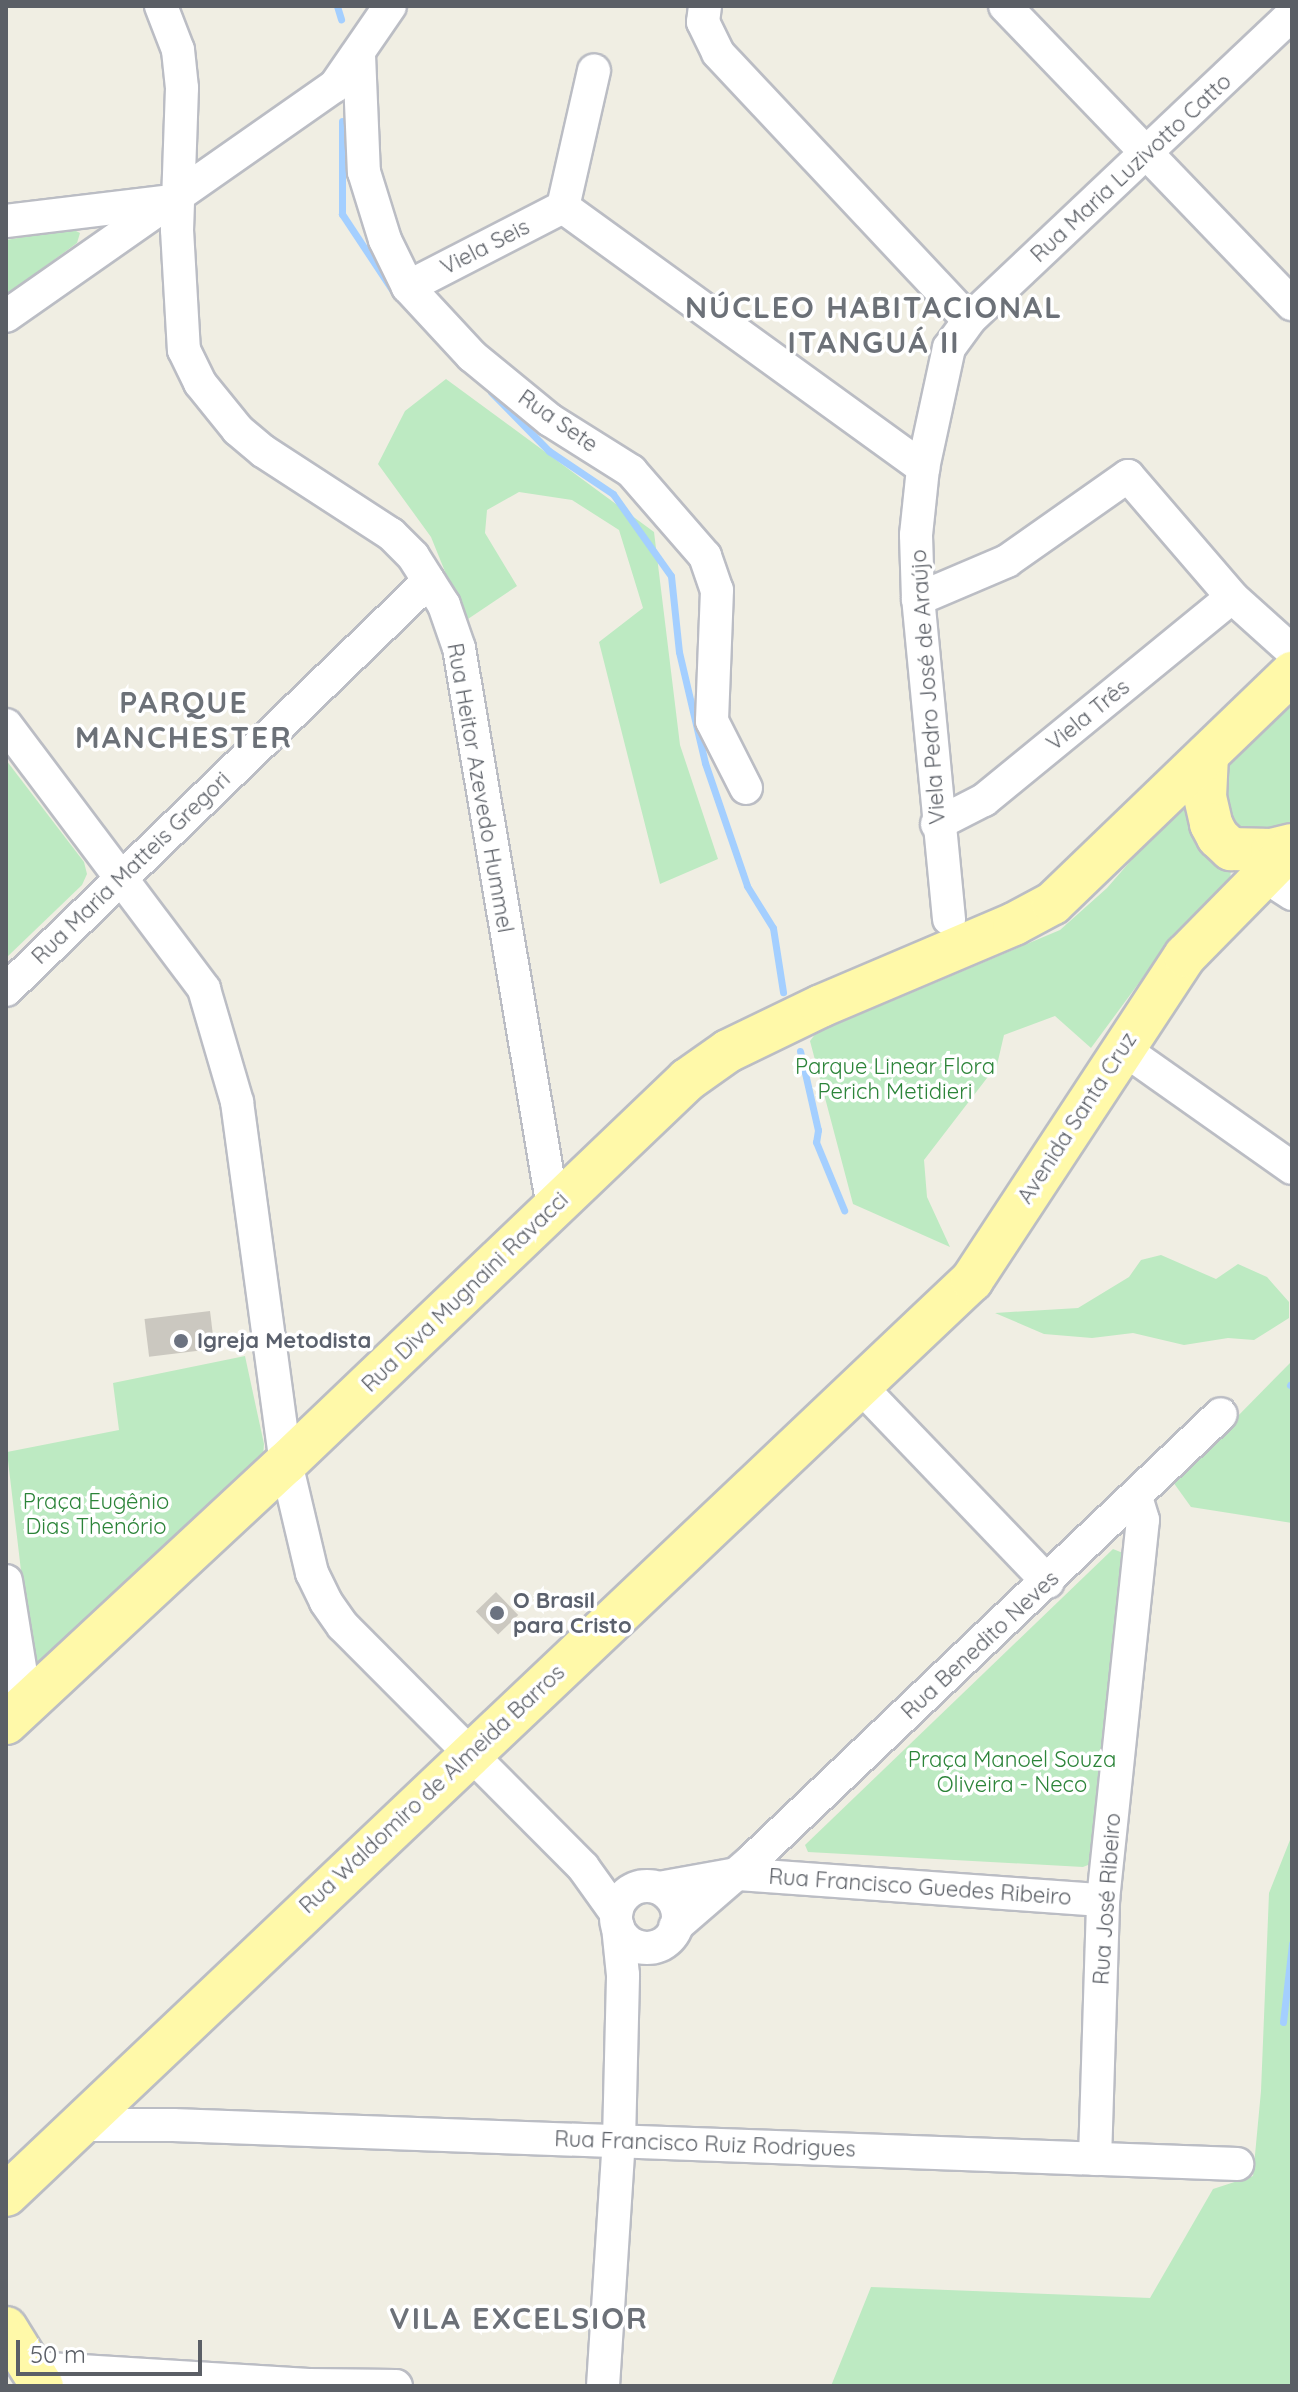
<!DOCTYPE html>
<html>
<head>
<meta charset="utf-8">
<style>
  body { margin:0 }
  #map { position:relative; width:1298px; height:2392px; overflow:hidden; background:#f0eee3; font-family:Quicksand,sans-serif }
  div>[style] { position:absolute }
  .green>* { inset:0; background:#bdeac2 }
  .stream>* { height:7px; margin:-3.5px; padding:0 3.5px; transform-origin:3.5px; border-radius:3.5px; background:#a4cfff }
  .building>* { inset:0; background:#cbc8c0; transform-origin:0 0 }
  .roads { filter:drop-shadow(2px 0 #bbbdc4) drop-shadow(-2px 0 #bbbdc4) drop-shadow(0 2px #bbbdc4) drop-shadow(0 -2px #bbbdc4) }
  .minor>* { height:32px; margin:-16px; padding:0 16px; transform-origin:16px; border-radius:16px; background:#fff }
  .minor>.ring { margin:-16px; padding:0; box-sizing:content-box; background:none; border:32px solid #fff; border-radius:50% }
  .major>* { height:42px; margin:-21px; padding:0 21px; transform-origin:21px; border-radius:21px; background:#fff9a9 }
  .dots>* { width:22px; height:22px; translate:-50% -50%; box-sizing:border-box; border:4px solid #fff; border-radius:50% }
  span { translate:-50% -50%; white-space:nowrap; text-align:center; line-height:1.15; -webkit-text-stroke:7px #fff; paint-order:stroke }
  .street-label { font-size:22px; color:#5b5f66 }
  .park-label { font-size:22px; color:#2c8439 }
  .worship-label { font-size:22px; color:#5b616d; font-weight:700 }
  .left { translate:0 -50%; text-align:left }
  .district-label { font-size:30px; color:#6c7178; font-weight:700; letter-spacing:2px }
  .frame { position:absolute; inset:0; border:8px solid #5b5f66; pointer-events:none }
  .scale { position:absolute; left:16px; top:2340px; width:186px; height:36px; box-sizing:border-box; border:4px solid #5b5f66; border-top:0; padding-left:10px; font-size:24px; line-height:28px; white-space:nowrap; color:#5b5f66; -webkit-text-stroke:6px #fff; paint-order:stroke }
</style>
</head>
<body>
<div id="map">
  <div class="green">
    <i style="clip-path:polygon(72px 229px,80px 233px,77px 243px,6px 295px,6px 240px)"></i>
    <i style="clip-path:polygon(446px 379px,654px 532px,680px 745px,718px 859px,660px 884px,599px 642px,643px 608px,619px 530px,572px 500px,519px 492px,487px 510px,485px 533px,517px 586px,465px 621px,431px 537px,378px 464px,405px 411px)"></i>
    <i style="clip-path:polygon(1292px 697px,1292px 825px,1268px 837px,1241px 829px,1225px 804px,1223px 776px,1235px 751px)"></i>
    <i style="clip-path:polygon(6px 760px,84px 862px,87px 874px,82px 885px,6px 958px)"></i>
    <i style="clip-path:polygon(1190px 793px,1231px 867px,1230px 883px,1158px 957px,1091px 1048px,1055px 1016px,1004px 1035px,997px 1065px,924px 1160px,927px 1197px,950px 1247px,853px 1204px,810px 1041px,816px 1033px,1060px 930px,1107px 888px)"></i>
    <i style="clip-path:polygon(1161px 1255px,1216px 1279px,1238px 1264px,1267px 1277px,1289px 1302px,1289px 1318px,1254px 1340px,1228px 1338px,1184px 1345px,1133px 1333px,1092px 1338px,1044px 1334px,995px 1313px,1078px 1308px,1129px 1277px,1141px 1260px)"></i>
    <i style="clip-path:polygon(245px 1356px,264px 1444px,263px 1457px,44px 1664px,34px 1660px,30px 1647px,7px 1452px,119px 1430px,113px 1383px)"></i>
    <i style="clip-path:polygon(1292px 1361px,1292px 1523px,1191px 1507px,1173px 1482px)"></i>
    <i style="clip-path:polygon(1113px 1549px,1123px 1553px,1097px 1854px,1093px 1863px,1083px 1867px,808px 1852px,805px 1845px)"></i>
    <i style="clip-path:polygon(1292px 1835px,1292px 2386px,831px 2386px,871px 2287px,1150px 2298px,1213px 2189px,1253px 2176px,1261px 2091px,1269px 1893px)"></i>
  </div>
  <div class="stream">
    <i style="left:337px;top:6px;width:14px;rotate:73deg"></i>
    <i style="left:342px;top:121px;width:93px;rotate:90deg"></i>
    <i style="left:342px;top:214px;width:92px;rotate:56.5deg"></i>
    <i style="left:491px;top:392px;width:83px;rotate:45.5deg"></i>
    <i style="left:549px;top:451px;width:77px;rotate:33.9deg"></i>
    <i style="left:613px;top:494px;width:100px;rotate:54.7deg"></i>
    <i style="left:671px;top:576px;width:76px;rotate:84deg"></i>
    <i style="left:679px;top:652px;width:114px;rotate:76.8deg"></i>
    <i style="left:705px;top:763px;width:130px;rotate:71.1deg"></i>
    <i style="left:747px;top:886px;width:49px;rotate:58.2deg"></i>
    <i style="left:773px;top:928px;width:65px;rotate:81.1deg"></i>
    <i style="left:800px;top:1051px;width:81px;rotate:77.2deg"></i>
    <i style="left:818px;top:1130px;width:12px;rotate:99deg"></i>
    <i style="left:816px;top:1142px;width:74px;rotate:67.6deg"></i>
    <i style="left:1290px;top:1385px;width:2px;rotate:27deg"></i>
    <i style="left:1283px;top:2022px;width:79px;rotate:-83.4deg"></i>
  </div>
  <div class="building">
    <i style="left:210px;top:1311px;width:38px;height:66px;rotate:83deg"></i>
    <i style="left:496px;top:1592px;width:32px;height:28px;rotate:46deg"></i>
  </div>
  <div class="roads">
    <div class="minor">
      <i style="left:161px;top:6px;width:47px;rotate:68.9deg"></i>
      <i style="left:178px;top:50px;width:38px;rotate:84deg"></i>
      <i style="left:182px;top:88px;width:142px;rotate:92deg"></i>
      <i style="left:177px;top:230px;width:120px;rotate:86.7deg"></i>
      <i style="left:184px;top:350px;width:37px;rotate:64deg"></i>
      <i style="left:200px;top:383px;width:60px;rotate:51deg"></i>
      <i style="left:238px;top:430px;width:33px;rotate:40deg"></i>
      <i style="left:263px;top:451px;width:153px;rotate:33deg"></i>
      <i style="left:391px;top:534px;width:31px;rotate:45deg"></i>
      <i style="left:413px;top:556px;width:58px;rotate:57.7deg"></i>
      <i style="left:444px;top:605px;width:46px;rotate:70.8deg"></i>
      <i style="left:459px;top:648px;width:568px;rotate:80.47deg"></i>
      <i style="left:705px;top:6px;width:16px;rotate:97deg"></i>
      <i style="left:703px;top:22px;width:34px;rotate:64deg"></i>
      <i style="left:718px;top:53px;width:366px;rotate:46.8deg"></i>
      <i style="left:1005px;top:6px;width:414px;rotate:46.1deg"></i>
      <i style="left:359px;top:55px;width:117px;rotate:87.6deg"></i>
      <i style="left:364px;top:172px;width:71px;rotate:72.8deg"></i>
      <i style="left:385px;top:240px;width:52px;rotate:63.9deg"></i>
      <i style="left:408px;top:287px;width:94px;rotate:47.2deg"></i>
      <i style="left:472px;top:356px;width:101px;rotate:39.4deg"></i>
      <i style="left:550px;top:420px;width:96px;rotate:32.2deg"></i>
      <i style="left:631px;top:471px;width:113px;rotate:49deg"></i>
      <i style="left:705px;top:556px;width:36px;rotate:71deg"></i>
      <i style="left:717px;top:590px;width:131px;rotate:92.2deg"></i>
      <i style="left:712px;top:721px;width:75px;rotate:63.1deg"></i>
      <i style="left:563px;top:207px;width:445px;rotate:35.9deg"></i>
      <i style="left:563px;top:207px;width:140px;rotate:-77.2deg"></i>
      <i style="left:6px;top:221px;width:157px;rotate:-6.9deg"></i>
      <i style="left:408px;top:287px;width:174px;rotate:-27.3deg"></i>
      <i style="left:6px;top:316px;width:401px;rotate:-35deg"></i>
      <i style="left:335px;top:86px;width:97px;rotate:-55.5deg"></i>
      <i style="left:918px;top:599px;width:97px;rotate:-23.1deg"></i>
      <i style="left:1007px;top:561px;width:148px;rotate:-35.1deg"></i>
      <i style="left:1128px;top:476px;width:160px;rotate:49.3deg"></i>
      <i style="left:1232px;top:597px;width:81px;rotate:42deg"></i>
      <i style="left:6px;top:725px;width:330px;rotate:53.1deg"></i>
      <i style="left:204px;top:989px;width:118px;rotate:73.7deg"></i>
      <i style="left:237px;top:1102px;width:364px;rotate:82.3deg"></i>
      <i style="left:286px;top:1463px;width:113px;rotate:76.7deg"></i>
      <i style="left:312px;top:1573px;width:32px;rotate:64deg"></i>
      <i style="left:326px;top:1602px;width:29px;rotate:55deg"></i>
      <i style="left:343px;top:1626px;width:340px;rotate:45.1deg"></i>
      <i style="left:583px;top:1867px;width:57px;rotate:54.3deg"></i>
      <i style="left:937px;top:824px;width:53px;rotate:-27.1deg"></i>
      <i style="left:984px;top:800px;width:320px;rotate:-39.3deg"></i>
      <i style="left:1263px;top:875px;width:35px;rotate:33deg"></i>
      <i style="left:949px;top:919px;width:321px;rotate:-95.5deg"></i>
      <i style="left:918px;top:599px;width:64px;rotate:-91.8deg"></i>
      <i style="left:916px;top:535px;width:67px;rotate:-84deg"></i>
      <i style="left:923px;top:468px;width:123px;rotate:-77.8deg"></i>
      <i style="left:949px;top:348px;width:34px;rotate:-54deg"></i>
      <i style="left:969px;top:320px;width:444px;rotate:-43.4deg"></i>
      <i style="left:6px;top:990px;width:588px;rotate:-44.04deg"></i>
      <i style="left:1122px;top:1048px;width:208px;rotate:35.2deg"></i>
      <i style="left:861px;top:1387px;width:270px;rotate:46.2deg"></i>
      <i style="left:6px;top:1581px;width:125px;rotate:80.8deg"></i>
      <i class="ring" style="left:616px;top:1886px;width:30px;height:30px"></i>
      <i style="left:659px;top:1888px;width:79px;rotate:-10.2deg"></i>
      <i style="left:737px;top:1874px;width:367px;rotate:4.1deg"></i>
      <i style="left:675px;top:1927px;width:98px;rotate:-40.9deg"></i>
      <i style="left:749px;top:1863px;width:651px;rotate:-43.57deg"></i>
      <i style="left:77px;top:2125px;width:96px"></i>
      <i style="left:173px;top:2125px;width:1065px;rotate:2.1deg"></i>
      <i style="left:1095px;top:2159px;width:259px;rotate:-88.2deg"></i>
      <i style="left:1103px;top:1900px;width:382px;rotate:-84deg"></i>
      <i style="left:1143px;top:1520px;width:24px;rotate:-107deg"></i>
      <i style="left:32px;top:2368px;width:277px;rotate:3.5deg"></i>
      <i style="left:308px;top:2385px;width:88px;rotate:0.7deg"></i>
      <i style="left:603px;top:2386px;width:246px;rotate:-86.3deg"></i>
      <i style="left:619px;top:2141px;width:166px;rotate:-88.6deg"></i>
      <i style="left:623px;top:1975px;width:48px;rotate:-95.9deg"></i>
    </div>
    <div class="major">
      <i style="left:1207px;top:755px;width:42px;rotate:92.7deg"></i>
      <i style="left:1205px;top:797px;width:28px;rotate:77deg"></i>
      <i style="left:1211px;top:824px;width:15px;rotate:62deg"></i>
      <i style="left:1218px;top:837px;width:18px;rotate:43deg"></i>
      <i style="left:1231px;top:849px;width:41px;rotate:1.4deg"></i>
      <i style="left:1272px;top:850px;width:21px;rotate:-14deg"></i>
      <i style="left:6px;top:1723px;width:382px;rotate:-42.9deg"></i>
      <i style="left:286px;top:1463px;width:555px;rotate:-43.68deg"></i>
      <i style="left:687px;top:1080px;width:50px;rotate:-35.3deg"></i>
      <i style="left:728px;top:1051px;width:103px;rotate:-25.8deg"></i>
      <i style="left:821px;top:1006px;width:210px;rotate:-23deg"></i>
      <i style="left:1014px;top:924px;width:44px;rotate:-28.3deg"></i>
      <i style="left:1053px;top:903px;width:332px;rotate:-43.9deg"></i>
      <i style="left:6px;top:2195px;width:1331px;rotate:-43.45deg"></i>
      <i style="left:972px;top:1280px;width:388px;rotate:-56.7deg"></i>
      <i style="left:1185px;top:956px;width:153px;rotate:-45.5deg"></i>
      <i style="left:6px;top:2328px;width:68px;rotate:58.2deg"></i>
    </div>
  </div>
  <div class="dots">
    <i style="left:181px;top:1341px;background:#6b7280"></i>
    <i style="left:497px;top:1613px;background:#6b7280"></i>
  </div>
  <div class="street-label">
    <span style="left:1131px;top:168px;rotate:-43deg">Rua Maria Luzivotto Catto</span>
    <span style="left:485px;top:247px;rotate:-27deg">Viela Seis</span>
    <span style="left:558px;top:421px;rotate:35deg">Rua Sete</span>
    <span style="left:928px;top:687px;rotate:-94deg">Viela Pedro José de Araújo</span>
    <span style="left:1088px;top:715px;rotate:-39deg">Viela Três</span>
    <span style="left:480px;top:788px;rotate:80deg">Rua Heitor Azevedo Hummel</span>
    <span style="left:131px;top:868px;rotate:-44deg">Rua Maria Matteis Gregori</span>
    <span style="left:1077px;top:1118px;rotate:-57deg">Avenida Santa Cruz</span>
    <span style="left:465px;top:1292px;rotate:-44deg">Rua Diva Mugnaini Ravacci</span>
    <span style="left:980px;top:1645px;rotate:-43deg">Rua Benedito Neves</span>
    <span style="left:432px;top:1789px;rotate:-43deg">Rua Waldomiro de Almeida Barros</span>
    <span style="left:920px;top:1887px;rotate:4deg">Rua Francisco Guedes Ribeiro</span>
    <span style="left:1107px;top:1899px;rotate:-86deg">Rua José Ribeiro</span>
    <span style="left:705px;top:2144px;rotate:2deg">Rua Francisco Ruiz Rodrigues</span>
  </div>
  <div class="park-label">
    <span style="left:895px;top:1079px">Parque Linear Flora<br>Perich Metidieri</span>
    <span style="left:96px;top:1514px">Praça Eugênio<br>Dias Thenório</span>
    <span style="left:1012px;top:1772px">Praça Manoel Souza<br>Oliveira - Neco</span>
  </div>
  <div class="worship-label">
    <span class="left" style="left:197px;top:1341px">Igreja Metodista</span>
    <span class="left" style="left:513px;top:1613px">O Brasil<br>para Cristo</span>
  </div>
  <div class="district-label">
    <span style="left:874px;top:324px">NÚCLEO HABITACIONAL<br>ITANGUÁ II</span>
    <span style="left:184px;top:719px">PARQUE<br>MANCHESTER</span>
    <span style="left:519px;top:2318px">VILA EXCELSIOR</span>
  </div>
  <div class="frame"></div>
  <div class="scale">50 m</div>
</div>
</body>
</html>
